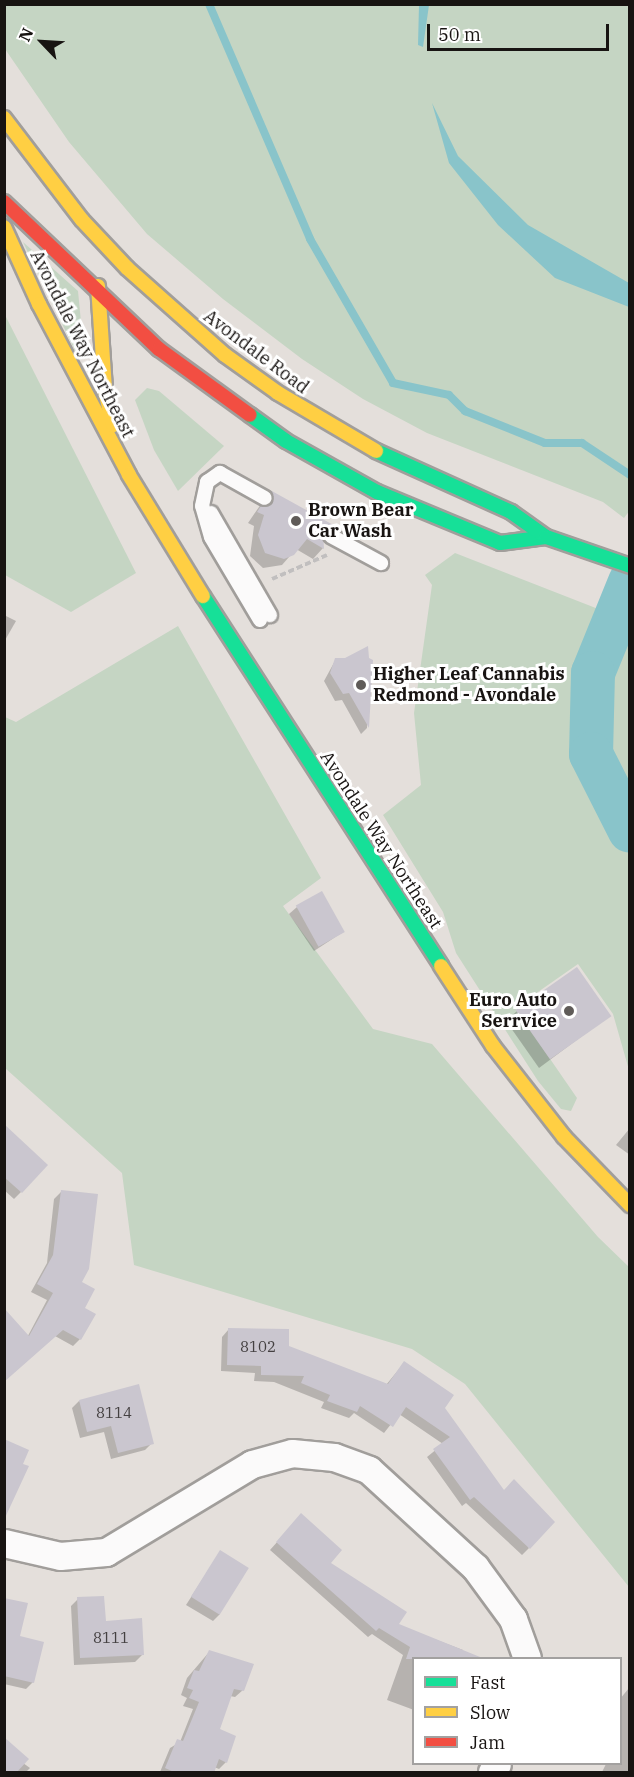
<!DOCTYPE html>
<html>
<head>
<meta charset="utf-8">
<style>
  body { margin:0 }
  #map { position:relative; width:634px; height:1777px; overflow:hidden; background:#e4dfdb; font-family:"IBM Plex Serif",serif }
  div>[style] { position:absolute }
  .green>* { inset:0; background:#c5d5c3 }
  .water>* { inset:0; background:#89c4ca }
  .shadow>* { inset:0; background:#0003 }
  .stream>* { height:8px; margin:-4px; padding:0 4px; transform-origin:4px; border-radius:4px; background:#89c4ca }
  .river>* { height:44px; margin:-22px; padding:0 22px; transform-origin:22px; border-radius:22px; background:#89c4ca }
  .building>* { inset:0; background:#cac6cf; transform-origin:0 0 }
  .path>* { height:4px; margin-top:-2px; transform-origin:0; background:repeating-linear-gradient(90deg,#c1bfbf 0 6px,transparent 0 9px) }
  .roads { filter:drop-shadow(2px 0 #a19e9b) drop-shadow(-2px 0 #a19e9b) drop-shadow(0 2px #a19e9b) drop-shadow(0 -2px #a19e9b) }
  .lane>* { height:14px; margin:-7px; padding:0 7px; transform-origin:7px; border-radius:7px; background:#fbfafa }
  .street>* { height:27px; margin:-13.5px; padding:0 13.5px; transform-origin:13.5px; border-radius:13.5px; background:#fbfafa }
  .fast>* { height:14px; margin:-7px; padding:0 7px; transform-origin:7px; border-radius:7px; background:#16e098 }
  .slow>* { height:14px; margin:-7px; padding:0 7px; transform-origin:7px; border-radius:7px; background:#ffcf43 }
  .jam>* { height:14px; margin:-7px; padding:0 7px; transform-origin:7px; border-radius:7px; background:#f24e42 }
  .dots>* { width:16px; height:16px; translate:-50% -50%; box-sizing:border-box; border:3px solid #fff; border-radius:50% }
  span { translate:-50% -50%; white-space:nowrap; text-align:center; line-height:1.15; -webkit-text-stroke:6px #fff; paint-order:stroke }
  .number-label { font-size:15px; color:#444041 }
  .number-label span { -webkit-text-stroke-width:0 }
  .street-label { font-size:18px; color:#181412 }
  .poi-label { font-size:18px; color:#181412; font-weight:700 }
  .left { translate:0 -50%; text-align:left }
  .right { translate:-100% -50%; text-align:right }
  .frame { position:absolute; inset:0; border:6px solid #181412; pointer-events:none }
  .legend { position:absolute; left:412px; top:1657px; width:210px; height:108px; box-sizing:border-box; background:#fff; border:2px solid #a3a1a0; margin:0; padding:8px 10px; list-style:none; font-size:18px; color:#181412 }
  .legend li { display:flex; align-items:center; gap:12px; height:30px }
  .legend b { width:30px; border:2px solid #a3a1a0 }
  .north { position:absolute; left:12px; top:12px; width:60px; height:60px; -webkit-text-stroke:4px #fff; paint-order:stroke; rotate:295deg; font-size:16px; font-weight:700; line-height:24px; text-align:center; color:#181412 }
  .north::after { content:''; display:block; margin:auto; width:21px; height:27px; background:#181412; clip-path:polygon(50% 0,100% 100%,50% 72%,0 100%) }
  .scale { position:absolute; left:427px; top:24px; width:182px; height:27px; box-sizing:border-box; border:3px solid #181412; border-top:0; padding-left:8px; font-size:18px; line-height:21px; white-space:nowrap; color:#181412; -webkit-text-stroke:4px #fff; paint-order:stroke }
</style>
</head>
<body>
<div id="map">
  <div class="green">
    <i style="clip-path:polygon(5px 5px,629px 5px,630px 510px,624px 518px,603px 502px,427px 433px,363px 399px,302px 359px,223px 299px,147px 234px,69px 142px,5px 49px)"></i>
    <i style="clip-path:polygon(23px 242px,78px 291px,84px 353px,78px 357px)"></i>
    <i style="clip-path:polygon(4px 313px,136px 573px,71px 612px,5px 575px)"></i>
    <i style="clip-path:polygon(147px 388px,159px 391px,224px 446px,178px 491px,154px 450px,135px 400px)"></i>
    <i style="clip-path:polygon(455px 553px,629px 621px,629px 1070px,613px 1014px,578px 964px,515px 1008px,577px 1098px,571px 1111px,561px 1109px,538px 1081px,456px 953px,443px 912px,383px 815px,421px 785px,414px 713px,432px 585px,425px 575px)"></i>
    <i style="clip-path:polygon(178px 626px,321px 878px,283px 906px,373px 1029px,432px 1044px,598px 1237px,629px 1267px,629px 1587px,465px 1384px,412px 1349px,134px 1265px,122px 1173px,5px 1068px,5px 717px,16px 722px)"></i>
  </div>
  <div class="water">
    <i style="clip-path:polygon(419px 5px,429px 5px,423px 47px,418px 45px)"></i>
    <i style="clip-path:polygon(432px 103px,458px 156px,528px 225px,629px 283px,629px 307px,555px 278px,498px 225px,449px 163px)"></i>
  </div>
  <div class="shadow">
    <i style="clip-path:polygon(270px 491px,334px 527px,322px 537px,323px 548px,313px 559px,296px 549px,282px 565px,263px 568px,250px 556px,254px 526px,248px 523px)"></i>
    <i style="clip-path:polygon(4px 615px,16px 621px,4px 642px)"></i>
    <i style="clip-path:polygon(336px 659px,371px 661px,367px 728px,361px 734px,342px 700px,335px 701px,324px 681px)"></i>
    <i style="clip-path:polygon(297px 907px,343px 932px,314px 951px,289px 914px)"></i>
    <i style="clip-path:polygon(517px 1011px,609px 1016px,539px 1068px,506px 1021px)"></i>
    <i style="clip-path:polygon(4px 1126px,21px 1192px,14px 1199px,4px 1190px)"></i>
    <i style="clip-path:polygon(630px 1128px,630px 1155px,616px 1145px)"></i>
    <i style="clip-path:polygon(61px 1192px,80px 1282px,80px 1339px,73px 1346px,55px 1336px,4px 1381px,47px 1300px,31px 1292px,47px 1263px,54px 1199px)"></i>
    <i style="clip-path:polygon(229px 1329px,386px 1385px,404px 1363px,443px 1408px,529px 1548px,522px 1555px,466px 1503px,462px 1506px,427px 1457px,443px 1444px,399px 1414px,384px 1433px,354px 1413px,349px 1418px,321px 1408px,324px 1402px,274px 1382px,254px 1381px,255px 1373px,221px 1371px,222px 1337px)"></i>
    <i style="clip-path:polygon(79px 1401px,152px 1443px,145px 1450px,111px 1459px,104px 1432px,80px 1438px,72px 1408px)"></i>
    <i style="clip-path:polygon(295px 1522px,329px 1563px,397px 1625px,463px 1650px,460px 1658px,414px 1658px,414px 1710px,387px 1700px,403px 1655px,372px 1634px,368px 1637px,270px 1550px)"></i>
    <i style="clip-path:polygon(220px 1552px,220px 1614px,213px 1621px,186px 1605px)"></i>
    <i style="clip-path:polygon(4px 1599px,33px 1682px,26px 1689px,4px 1684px)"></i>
    <i style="clip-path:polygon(78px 1599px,105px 1623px,142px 1655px,135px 1662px,74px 1665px,71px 1606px)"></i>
    <i style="clip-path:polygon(210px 1651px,243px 1690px,235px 1697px,230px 1696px,218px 1730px,226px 1762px,219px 1769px,214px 1767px,212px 1772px,160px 1772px,170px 1748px,180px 1742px,193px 1709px,183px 1706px,187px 1698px,181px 1695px,187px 1678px)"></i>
    <i style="clip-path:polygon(629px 1688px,630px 1772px,602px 1772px,606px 1764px,620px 1764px,620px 1699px)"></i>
    <i style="clip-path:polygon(23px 1763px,30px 1768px,26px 1772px,4px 1772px)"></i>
  </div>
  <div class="stream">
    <i style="left:209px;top:4px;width:256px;rotate:66.7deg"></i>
    <i style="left:310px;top:239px;width:166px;rotate:60deg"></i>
    <i style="left:393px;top:383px;width:57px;rotate:12.1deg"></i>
    <i style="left:449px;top:395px;width:23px;rotate:45deg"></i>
    <i style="left:465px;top:411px;width:86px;rotate:21.8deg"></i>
    <i style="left:545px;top:443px;width:37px"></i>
    <i style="left:582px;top:443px;width:58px;rotate:33.7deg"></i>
  </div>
  <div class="river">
    <i style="left:630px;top:582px;width:98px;rotate:112.1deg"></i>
    <i style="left:593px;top:673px;width:81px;rotate:91.4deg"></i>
    <i style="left:591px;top:754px;width:86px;rotate:63.1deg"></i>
  </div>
  <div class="building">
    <i style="clip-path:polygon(270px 490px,337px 527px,323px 531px,324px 549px,307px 539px,294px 555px,284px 559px,265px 553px,258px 535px,264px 515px,257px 512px,261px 506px,273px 503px)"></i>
    <i style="clip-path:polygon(368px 646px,369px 658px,373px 660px,369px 728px,349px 693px,343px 694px,330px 673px,335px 658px,345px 658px)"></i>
    <i style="left:322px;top:891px;width:47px;height:30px;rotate:61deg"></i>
    <i style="left:577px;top:967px;width:60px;height:75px;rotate:55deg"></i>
    <i style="clip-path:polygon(4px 1124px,48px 1165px,22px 1193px,4px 1177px)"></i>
    <i style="clip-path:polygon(61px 1190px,98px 1194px,89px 1269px,82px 1282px,95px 1289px,85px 1308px,96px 1314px,81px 1340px,63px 1330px,4px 1382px,4px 1308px,29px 1336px,53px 1293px,37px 1284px,53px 1255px)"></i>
    <i style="clip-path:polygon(228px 1328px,289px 1329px,289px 1346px,388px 1384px,404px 1361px,454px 1395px,445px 1408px,504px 1490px,514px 1479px,555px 1522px,530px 1549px,474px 1497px,470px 1500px,433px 1449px,450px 1437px,406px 1407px,393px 1427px,360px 1406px,357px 1412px,327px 1401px,330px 1395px,301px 1383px,304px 1376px,261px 1375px,261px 1366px,227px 1365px)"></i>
    <i style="clip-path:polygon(139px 1384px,154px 1444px,118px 1453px,111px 1426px,87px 1432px,79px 1400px)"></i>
    <i style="clip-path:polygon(4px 1439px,29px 1450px,23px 1464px,29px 1466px,4px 1520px)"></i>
    <i style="clip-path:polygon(301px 1513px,342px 1550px,331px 1563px,407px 1612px,399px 1624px,485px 1659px,406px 1659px,410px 1647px,379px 1628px,376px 1631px,276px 1542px)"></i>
    <i style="left:220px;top:1550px;width:34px;height:55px;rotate:32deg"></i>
    <i style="clip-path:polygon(104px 1596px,106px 1621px,142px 1618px,144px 1655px,80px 1658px,77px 1597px)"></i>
    <i style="clip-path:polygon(4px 1598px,28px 1603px,20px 1636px,44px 1642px,34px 1683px,4px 1676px)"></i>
    <i style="clip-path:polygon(209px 1650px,254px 1664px,244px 1691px,234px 1689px,220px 1729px,236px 1736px,227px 1763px,219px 1759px,214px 1773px,176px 1773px,165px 1768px,177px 1739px,183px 1741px,199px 1702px,189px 1698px,193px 1690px,187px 1688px,194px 1670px,199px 1671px)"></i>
    <i style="clip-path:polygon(4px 1737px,29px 1759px,16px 1773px,4px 1773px)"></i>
  </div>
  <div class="path">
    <i style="left:365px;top:534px;width:13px;rotate:-29deg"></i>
    <i style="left:272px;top:579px;width:60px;rotate:-23.6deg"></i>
  </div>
  <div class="roads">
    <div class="lane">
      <i style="left:211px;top:513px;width:118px;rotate:60deg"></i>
      <i style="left:331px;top:536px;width:57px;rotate:28.4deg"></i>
      <i style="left:260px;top:620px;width:96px;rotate:-120.6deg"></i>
      <i style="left:211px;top:537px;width:32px;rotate:-106deg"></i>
      <i style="left:202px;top:506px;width:25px;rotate:-78deg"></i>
      <i style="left:207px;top:482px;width:16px;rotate:-35deg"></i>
      <i style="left:220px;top:473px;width:51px;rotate:29.1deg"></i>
    </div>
    <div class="street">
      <i style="left:4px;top:1543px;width:57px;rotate:13.1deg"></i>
      <i style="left:60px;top:1556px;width:46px;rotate:-5deg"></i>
      <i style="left:106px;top:1552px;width:170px;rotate:-31.1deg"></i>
      <i style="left:252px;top:1464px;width:41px;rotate:-15.4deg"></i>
      <i style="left:292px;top:1453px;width:42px;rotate:5.4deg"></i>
      <i style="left:334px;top:1457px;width:37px;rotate:20deg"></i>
      <i style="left:369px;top:1470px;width:144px;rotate:42.5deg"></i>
      <i style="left:475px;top:1567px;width:64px;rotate:53.8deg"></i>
      <i style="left:513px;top:1619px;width:41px;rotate:70.3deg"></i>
      <i style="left:492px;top:1772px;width:9px;rotate:-58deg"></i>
    </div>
    <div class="fast">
      <i style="left:250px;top:415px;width:44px;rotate:35.8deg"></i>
      <i style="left:286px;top:441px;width:104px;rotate:29.3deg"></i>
      <i style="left:377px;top:492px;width:133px;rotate:22.5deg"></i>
      <i style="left:500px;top:543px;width:46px;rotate:-7.4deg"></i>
      <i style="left:376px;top:451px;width:148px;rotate:24.3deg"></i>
      <i style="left:511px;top:512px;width:43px;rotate:35.5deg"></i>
      <i style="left:546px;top:537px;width:89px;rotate:19deg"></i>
      <i style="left:203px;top:596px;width:440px;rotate:57.2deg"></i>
    </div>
    <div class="slow">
      <i style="left:4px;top:118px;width:128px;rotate:52.6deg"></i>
      <i style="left:82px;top:220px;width:66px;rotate:46.8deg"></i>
      <i style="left:127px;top:268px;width:131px;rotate:41.6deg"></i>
      <i style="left:225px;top:355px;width:65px;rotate:35.6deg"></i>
      <i style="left:278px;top:393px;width:114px;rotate:30.6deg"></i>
      <i style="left:4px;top:227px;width:85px;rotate:65.6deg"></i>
      <i style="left:39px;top:304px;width:193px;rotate:62.2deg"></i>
      <i style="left:129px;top:475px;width:142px;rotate:58.6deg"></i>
      <i style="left:98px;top:286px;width:104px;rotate:86.1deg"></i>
      <i style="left:105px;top:390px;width:36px;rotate:77deg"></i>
      <i style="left:441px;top:966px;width:95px;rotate:57deg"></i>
      <i style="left:493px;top:1046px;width:115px;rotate:52deg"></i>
      <i style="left:564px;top:1137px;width:95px;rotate:45.9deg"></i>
    </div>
    <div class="jam">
      <i style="left:4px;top:202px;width:214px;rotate:43.5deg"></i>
      <i style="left:159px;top:349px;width:112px;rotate:36deg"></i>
    </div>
  </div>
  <div class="dots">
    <i style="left:296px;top:521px;background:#5f5b58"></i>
    <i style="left:361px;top:685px;background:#5f5b58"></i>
    <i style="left:569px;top:1011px;background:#5f5b58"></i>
  </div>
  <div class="number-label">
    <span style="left:258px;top:1347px">8102</span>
    <span style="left:114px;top:1413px">8114</span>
    <span style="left:111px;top:1638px">8111</span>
  </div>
  <div class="street-label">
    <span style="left:82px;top:344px;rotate:63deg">Avondale Way Northeast</span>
    <span style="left:256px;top:352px;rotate:37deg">Avondale Road</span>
    <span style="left:381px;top:840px;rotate:57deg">Avondale Way Northeast</span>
  </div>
  <div class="poi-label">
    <span class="left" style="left:308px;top:521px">Brown Bear<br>Car Wash</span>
    <span class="left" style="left:373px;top:685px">Higher Leaf Cannabis<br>Redmond - Avondale</span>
    <span class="right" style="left:557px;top:1011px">Euro Auto<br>Serrvice</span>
  </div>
  <div class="frame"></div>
  <ul class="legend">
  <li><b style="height:8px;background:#16e098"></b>Fast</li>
  <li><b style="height:8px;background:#ffcf43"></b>Slow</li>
  <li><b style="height:8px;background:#f24e42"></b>Jam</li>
  </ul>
  <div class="north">N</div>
  <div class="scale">50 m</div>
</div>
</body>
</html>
